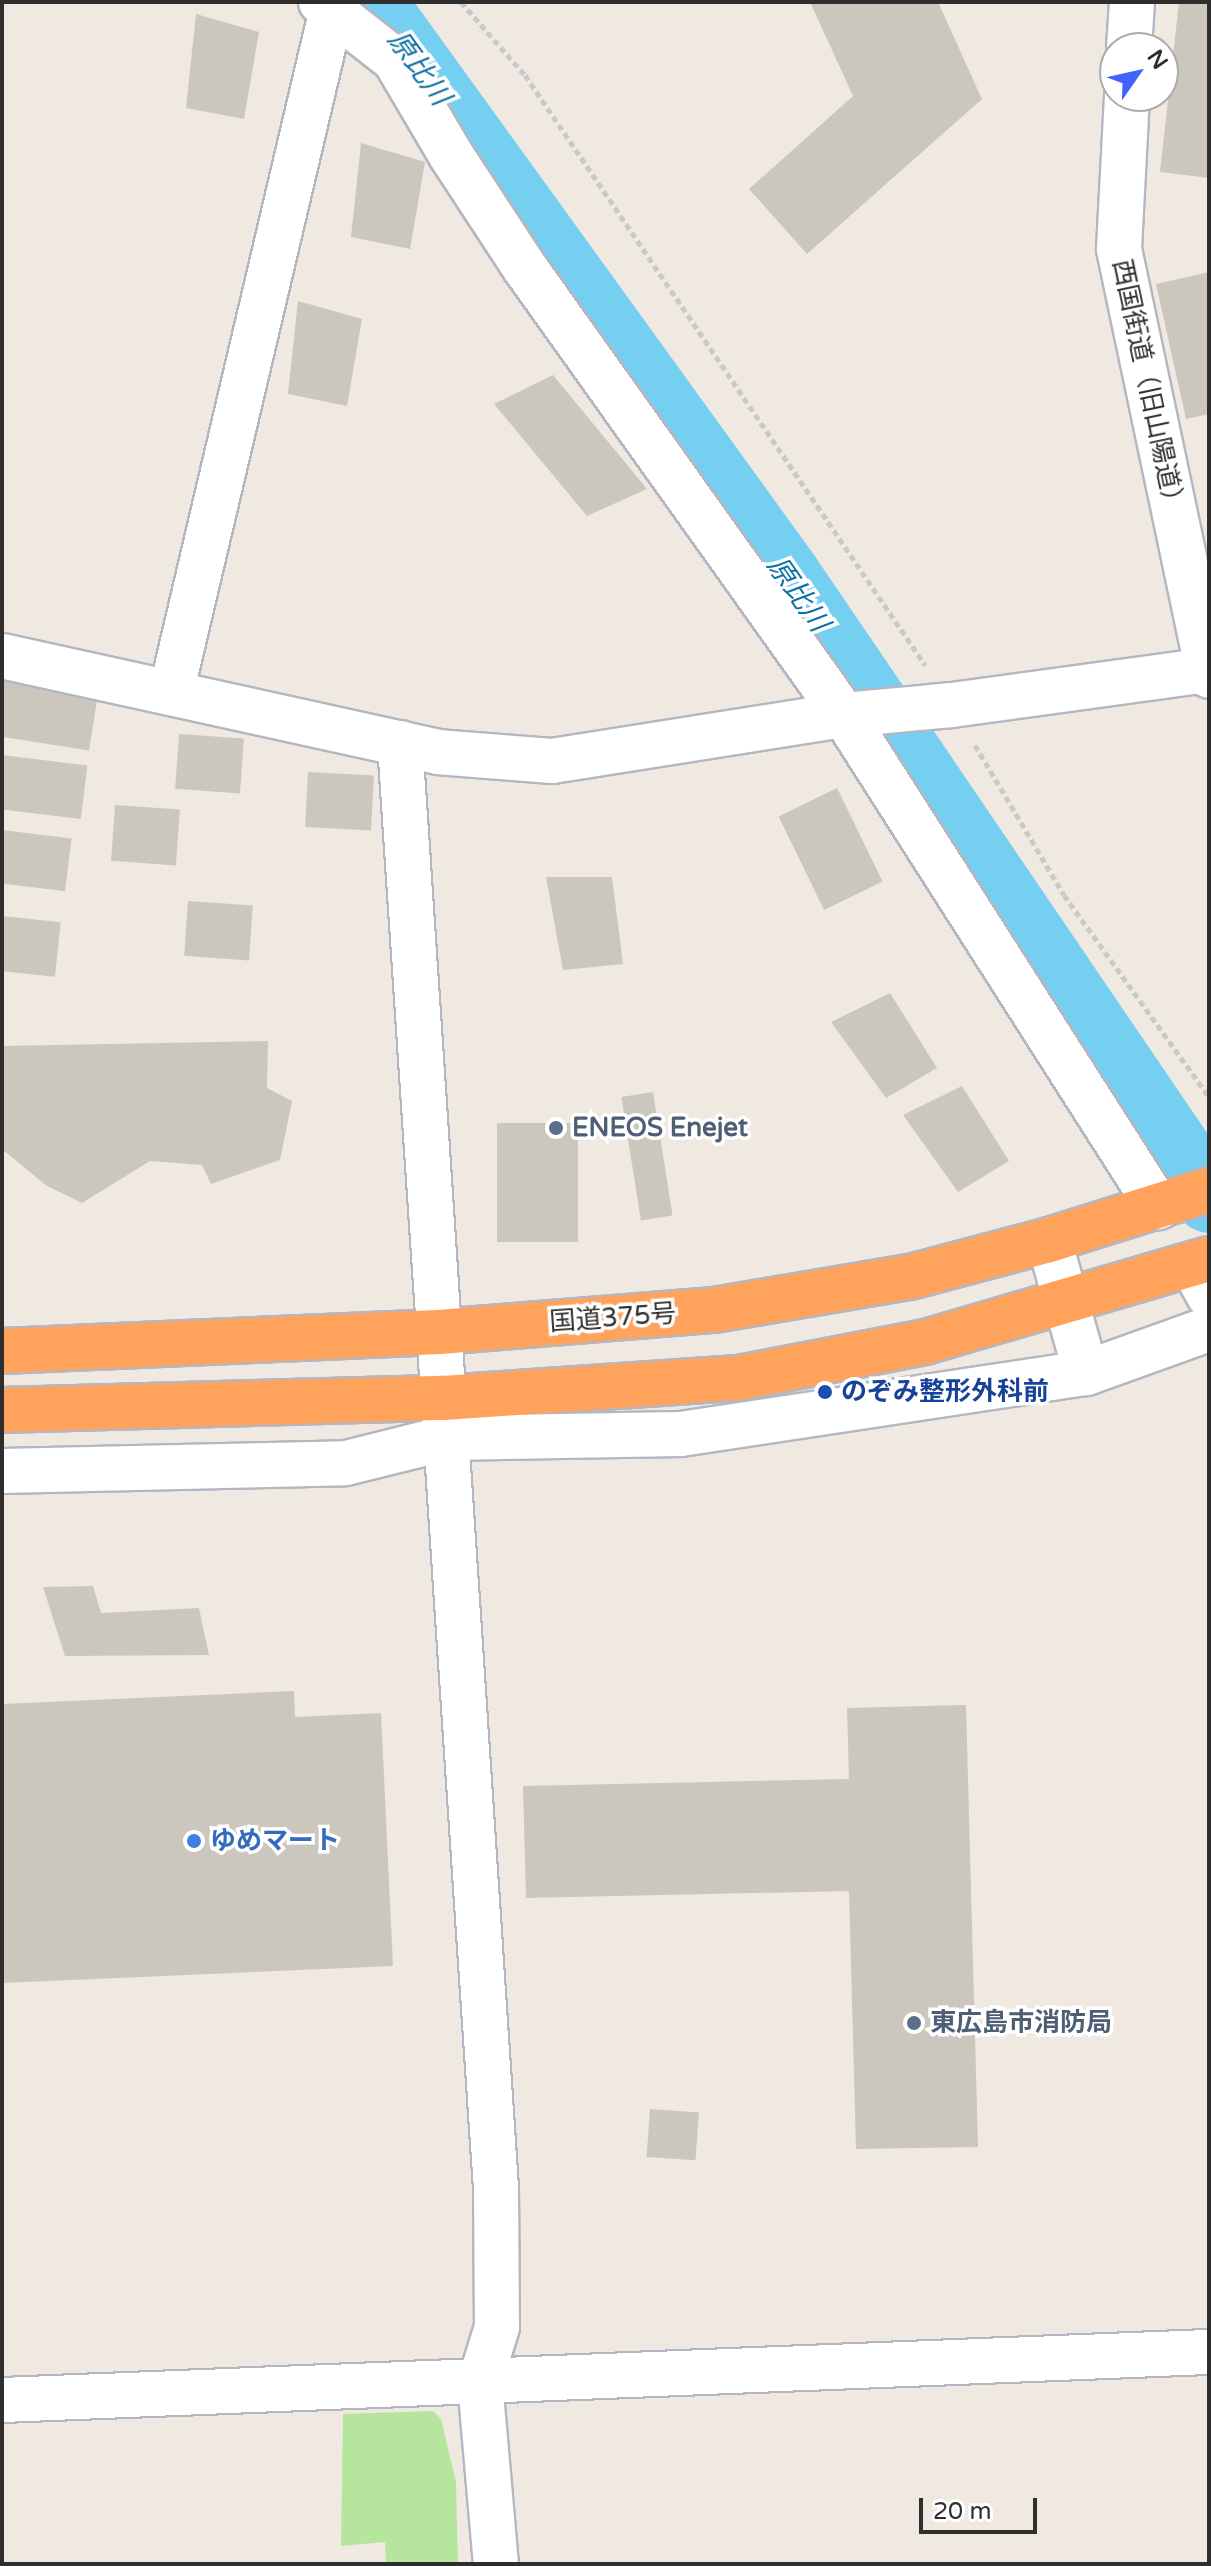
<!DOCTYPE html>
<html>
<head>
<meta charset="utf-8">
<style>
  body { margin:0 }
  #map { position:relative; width:1211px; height:2566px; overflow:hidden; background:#efe9e1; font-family:"Varela Round","Noto Sans JP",sans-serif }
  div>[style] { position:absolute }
  .green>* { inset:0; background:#b6e59e }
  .river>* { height:70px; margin:-35px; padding:0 35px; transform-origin:35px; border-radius:35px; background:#75cff0 }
  .building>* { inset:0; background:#cbc7bf; transform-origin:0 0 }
  .path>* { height:5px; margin-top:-2.5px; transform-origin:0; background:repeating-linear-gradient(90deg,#c9c9c9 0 6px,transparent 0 10px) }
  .roads { filter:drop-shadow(2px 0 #b4b7c1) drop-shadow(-2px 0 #b4b7c1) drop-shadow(0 2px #b4b7c1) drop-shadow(0 -2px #b4b7c1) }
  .street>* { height:44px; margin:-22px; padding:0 22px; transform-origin:22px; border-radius:22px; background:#fff }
  .secondary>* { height:44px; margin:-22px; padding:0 22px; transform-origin:22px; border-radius:22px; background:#fff }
  .highway>* { height:44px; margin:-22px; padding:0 22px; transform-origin:22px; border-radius:22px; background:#ffa35c }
  .dots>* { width:22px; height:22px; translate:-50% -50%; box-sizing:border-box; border:4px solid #fff; border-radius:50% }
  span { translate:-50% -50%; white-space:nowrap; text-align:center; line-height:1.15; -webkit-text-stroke:7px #fff; paint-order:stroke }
  .street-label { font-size:26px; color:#2e2e2e }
  .service-label { font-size:26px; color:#4e5e75; font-weight:700 }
  .left { translate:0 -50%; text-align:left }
  .transit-label { font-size:26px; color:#164399; font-weight:700 }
  .shop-label { font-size:26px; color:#366cbe; font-weight:700 }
  .water-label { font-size:28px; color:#0d6fa3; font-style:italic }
  .frame { position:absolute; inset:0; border:4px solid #2e2e2e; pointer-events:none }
  .north { position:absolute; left:1099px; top:32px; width:80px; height:80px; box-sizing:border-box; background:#fff; border:2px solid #ababab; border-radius:50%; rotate:56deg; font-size:22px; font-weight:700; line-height:32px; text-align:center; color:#2e2e2e }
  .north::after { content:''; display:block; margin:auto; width:28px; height:36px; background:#4264fb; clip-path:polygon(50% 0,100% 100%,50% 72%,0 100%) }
  .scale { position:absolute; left:919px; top:2498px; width:118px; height:36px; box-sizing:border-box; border:4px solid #2e2e2e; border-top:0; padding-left:10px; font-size:24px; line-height:28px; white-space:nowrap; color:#2e2e2e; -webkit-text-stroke:6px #fff; paint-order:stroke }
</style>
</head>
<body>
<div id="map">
  <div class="green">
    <i style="clip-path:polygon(433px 2411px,441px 2419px,456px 2482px,458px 2564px,386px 2564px,385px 2542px,341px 2546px,343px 2414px)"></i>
  </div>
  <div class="river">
    <i style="left:371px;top:2px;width:708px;rotate:54.13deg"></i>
    <i style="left:786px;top:576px;width:752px;rotate:55.78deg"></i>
  </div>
  <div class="building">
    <i style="clip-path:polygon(810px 2px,938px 2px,982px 99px,807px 254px,749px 189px,853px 96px)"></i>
    <i style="clip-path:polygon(1179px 2px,1209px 2px,1209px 178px,1160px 172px)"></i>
    <i style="clip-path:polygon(196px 14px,259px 32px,244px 119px,186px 108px)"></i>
    <i style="clip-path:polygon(361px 143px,425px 162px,410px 249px,351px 237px)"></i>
    <i style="clip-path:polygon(1209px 272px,1209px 414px,1186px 419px,1156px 284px)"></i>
    <i style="clip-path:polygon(298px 301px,362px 319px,347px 406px,288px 394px)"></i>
    <i style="clip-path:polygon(553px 375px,647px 489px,587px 516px,494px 404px)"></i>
    <i style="left:2px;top:680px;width:97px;height:56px;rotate:9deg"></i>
    <i style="left:179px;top:734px;width:65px;height:55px;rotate:4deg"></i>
    <i style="left:2px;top:755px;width:86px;height:54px;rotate:7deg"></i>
    <i style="left:308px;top:772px;width:66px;height:55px;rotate:3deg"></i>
    <i style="left:837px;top:788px;width:104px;height:65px;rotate:64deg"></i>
    <i style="left:115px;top:805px;width:65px;height:56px;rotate:4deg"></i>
    <i style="left:2px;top:830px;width:70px;height:53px;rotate:7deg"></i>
    <i style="clip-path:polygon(546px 877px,612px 877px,623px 964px,563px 970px)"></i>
    <i style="left:188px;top:901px;width:65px;height:55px;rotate:4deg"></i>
    <i style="left:2px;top:916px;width:59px;height:55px;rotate:6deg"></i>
    <i style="clip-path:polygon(890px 993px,937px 1068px,886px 1098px,831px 1022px)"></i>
    <i style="clip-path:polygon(268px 1041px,267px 1088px,292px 1101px,280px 1160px,211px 1184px,202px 1165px,150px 1161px,82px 1203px,47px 1186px,2px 1149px,2px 1046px)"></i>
    <i style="clip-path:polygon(962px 1086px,1009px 1161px,958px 1192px,903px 1115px)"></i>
    <i style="left:653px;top:1092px;width:125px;height:32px;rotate:81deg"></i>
    <i style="left:497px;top:1123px;width:81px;height:119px"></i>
    <i style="clip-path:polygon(93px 1586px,101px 1613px,199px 1608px,209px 1655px,65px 1656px,43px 1587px)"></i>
    <i style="clip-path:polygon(294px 1691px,295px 1717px,381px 1713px,393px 1966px,2px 1983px,2px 1704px)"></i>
    <i style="clip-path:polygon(966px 1705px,978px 2147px,856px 2149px,849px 1891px,526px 1898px,523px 1786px,849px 1779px,847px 1708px)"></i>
    <i style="left:650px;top:2109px;width:49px;height:48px;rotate:4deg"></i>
  </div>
  <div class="path">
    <i style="left:461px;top:2px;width:97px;rotate:48.8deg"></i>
    <i style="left:525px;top:75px;width:713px;rotate:55.86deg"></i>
    <i style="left:975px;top:745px;width:174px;rotate:59.3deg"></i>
    <i style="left:1064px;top:895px;width:249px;rotate:54.3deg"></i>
  </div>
  <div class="roads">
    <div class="street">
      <i style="left:321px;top:2px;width:94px;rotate:38.1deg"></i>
      <i style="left:395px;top:60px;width:110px;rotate:59.5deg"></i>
      <i style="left:451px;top:155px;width:135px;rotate:56.8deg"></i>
      <i style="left:525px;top:268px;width:549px;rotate:54.49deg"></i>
      <i style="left:844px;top:715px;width:584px;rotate:57.45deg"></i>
      <i style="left:2px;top:656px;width:445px;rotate:12.4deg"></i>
      <i style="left:437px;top:752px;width:115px;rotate:4.5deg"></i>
      <i style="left:552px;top:761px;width:296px;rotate:-9deg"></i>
      <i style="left:844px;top:715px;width:108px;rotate:-5.3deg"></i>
      <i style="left:952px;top:705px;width:258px;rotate:-7.8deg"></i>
      <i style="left:171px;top:693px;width:703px;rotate:-76.75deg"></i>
      <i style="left:400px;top:743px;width:1447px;rotate:86.2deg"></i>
      <i style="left:496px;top:2187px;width:140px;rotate:89.6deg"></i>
      <i style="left:497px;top:2327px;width:58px;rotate:107.2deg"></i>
      <i style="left:480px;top:2382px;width:183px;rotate:85deg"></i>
      <i style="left:1049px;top:1240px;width:138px;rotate:74.5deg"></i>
      <i style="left:1192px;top:1265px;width:35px;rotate:61deg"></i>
      <i style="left:2px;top:1471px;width:344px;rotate:-1.3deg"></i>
      <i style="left:346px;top:1463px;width:103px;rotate:-14deg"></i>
      <i style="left:446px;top:1438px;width:235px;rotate:-1deg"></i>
      <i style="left:681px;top:1434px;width:410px;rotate:-8.6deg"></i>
      <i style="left:1086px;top:1373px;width:131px;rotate:-19.7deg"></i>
      <i style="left:2px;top:2400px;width:1208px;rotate:-2.28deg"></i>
    </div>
    <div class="secondary">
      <i style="left:1129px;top:48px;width:46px;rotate:-86.3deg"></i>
      <i style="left:1127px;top:96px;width:153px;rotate:93deg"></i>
      <i style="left:1119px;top:249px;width:436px;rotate:78.1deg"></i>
    </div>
    <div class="highway">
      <i style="left:2px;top:1351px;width:437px;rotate:-2.5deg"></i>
      <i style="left:439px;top:1332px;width:276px;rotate:-4.6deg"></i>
      <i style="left:714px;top:1310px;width:199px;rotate:-9.6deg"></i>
      <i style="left:910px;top:1277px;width:144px;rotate:-14.9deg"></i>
      <i style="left:1049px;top:1240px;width:168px;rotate:-17.4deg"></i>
      <i style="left:2px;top:1410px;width:441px;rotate:-1.6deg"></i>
      <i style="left:443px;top:1398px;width:296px;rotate:-3.9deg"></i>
      <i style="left:738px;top:1378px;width:190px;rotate:-10.9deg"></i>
      <i style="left:925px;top:1342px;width:296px;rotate:-16.3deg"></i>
    </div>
  </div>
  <div class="dots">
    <i style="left:556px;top:1128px;background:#5c6f8a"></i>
    <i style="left:825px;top:1392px;background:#1a4fb4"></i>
    <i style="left:194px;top:1841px;background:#3f7fe0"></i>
    <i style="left:914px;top:2023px;background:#5c6f8a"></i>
  </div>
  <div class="street-label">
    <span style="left:1148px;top:387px;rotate:78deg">西国街道（旧山陽道）</span>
    <span style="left:613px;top:1318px;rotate:-4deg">国道375号</span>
  </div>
  <div class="service-label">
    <span class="left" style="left:572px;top:1128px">ENEOS Enejet</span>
    <span class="left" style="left:930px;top:2023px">東広島市消防局</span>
  </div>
  <div class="transit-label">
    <span class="left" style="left:841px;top:1392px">のぞみ整形外科前</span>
  </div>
  <div class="shop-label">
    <span class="left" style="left:210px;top:1841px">ゆめマート</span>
  </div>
  <div class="water-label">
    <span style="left:419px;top:68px;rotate:54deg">原比川</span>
    <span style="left:798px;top:594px;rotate:55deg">原比川</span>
  </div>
  <div class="frame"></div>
  <div class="north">N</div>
  <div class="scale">20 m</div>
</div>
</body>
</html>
